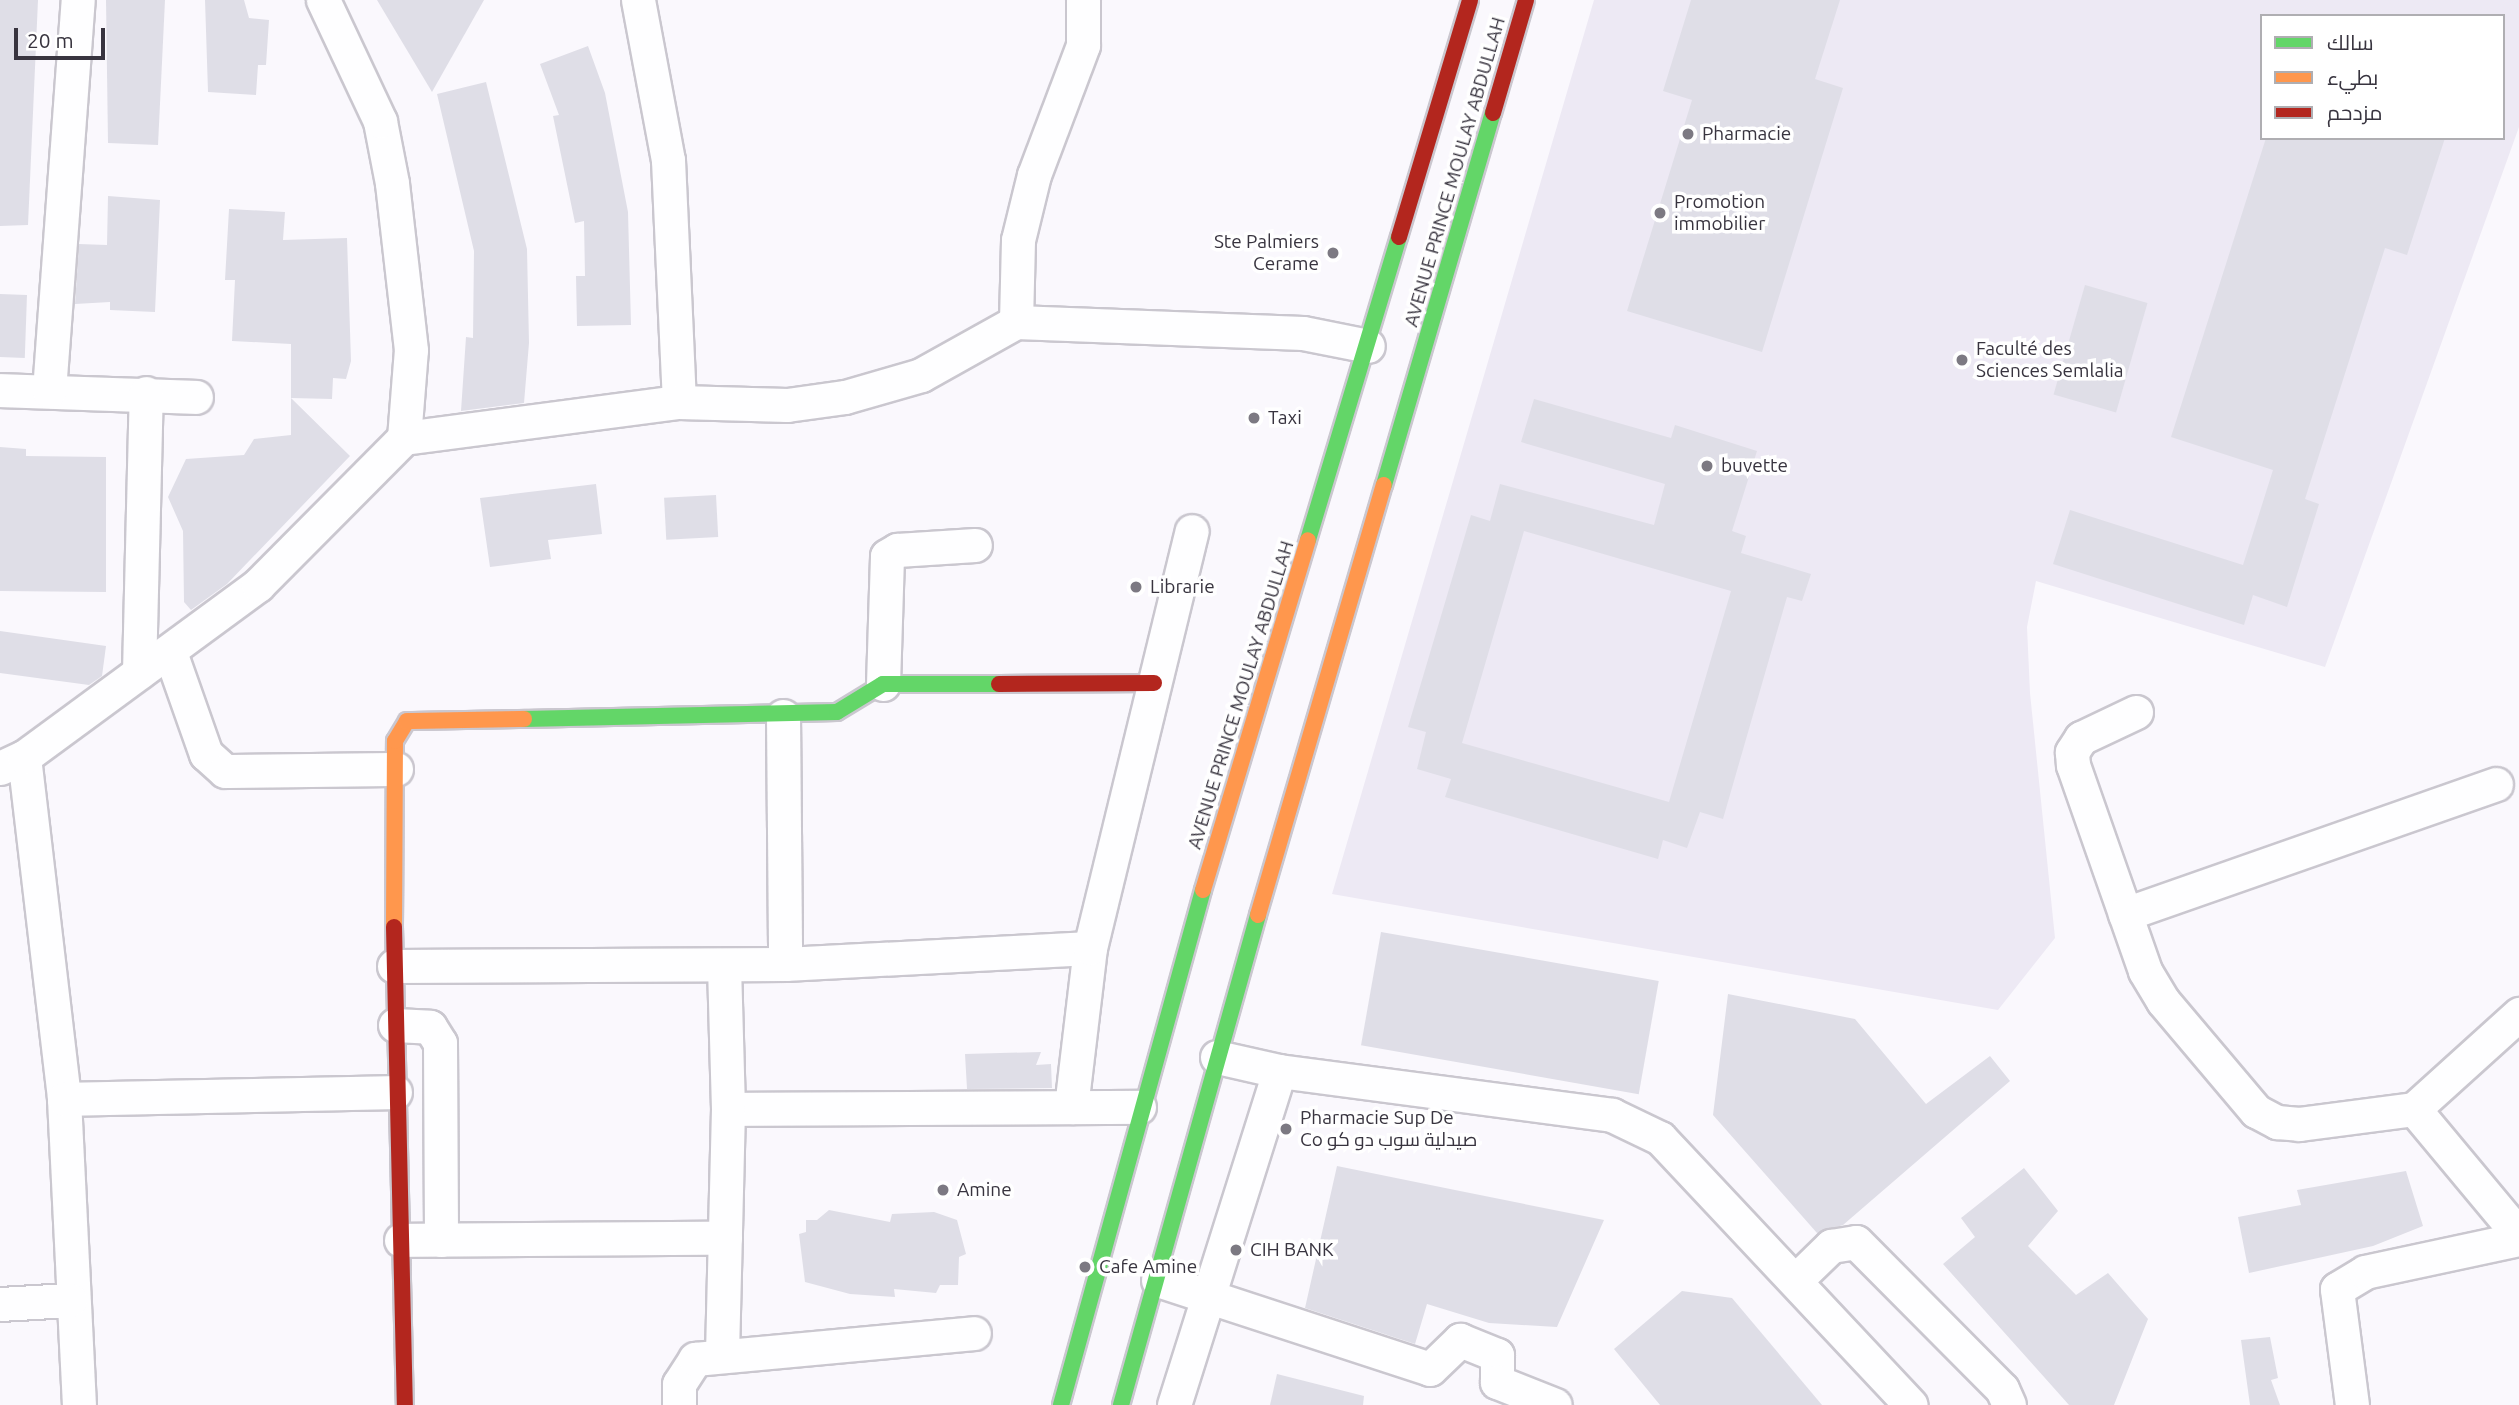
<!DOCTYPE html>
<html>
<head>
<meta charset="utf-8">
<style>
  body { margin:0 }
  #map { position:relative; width:2519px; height:1405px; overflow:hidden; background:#faf8fd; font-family:Ubuntu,Cairo,sans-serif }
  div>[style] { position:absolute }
  .built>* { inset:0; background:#ede9f4 }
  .building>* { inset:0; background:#dfdee7; transform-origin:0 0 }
  .roads { filter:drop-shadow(2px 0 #cac7cf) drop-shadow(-2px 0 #cac7cf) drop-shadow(0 2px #cac7cf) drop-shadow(0 -2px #cac7cf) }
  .street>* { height:33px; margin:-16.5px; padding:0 16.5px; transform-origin:16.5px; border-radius:16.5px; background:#fefeff }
  .fast>* { height:16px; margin:-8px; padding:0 8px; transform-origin:8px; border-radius:8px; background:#63d668 }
  .slow>* { height:16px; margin:-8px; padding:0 8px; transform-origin:8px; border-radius:8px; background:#ff974d }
  .jam>* { height:16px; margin:-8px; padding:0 8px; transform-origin:8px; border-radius:8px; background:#b3261e }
  .dots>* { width:19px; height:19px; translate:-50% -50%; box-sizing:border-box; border:4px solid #fff; border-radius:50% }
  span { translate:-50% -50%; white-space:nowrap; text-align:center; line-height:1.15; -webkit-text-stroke:7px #fff; paint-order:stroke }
  .poi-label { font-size:19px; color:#38343f }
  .left { translate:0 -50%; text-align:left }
  .right { translate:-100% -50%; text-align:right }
  .street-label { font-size:19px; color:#38343f }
  .legend { position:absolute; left:2260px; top:14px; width:245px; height:126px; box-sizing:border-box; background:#fff; border:2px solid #afaeb2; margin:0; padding:9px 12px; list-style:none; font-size:21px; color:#38343f }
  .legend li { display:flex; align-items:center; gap:14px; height:35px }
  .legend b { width:35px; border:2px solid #afaeb2 }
  .scale { position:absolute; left:14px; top:28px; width:91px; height:32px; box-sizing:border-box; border:4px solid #38343f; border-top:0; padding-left:9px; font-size:21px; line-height:24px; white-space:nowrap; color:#38343f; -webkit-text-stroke:5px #fff; paint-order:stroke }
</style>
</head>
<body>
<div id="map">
  <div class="built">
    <i style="clip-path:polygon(evenodd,1594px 0,2519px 0,2519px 127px,2325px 667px,2036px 581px,2027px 627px,2030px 693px,2055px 938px,1998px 1010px,1332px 894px,1594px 0,2262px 16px,2503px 16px,2503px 138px,2262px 138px,2262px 16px)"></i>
  </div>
  <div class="building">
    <i style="clip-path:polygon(0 0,38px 0,28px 225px,0 226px)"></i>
    <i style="clip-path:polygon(106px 0,165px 0,158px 145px,108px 143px)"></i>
    <i style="clip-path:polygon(205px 0,244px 0,249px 18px,269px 20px,266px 65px,258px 65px,256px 95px,208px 92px)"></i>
    <i style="clip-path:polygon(377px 0,484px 0,432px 92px)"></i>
    <i style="clip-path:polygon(1691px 0,1840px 0,1815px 79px,1843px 88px,1762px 352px,1627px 311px,1692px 100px,1663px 91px)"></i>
    <i style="clip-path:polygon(588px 46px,605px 93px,628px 212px,631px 325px,577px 326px,576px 276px,585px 276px,584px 221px,575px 223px,553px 116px,559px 115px,540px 64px)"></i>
    <i style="clip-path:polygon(486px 82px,527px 249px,529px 343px,524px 403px,461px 411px,466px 337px,473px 338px,474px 251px,437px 94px)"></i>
    <i style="clip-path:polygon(2266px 138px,2445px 138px,2407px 255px,2385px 248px,2305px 499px,2319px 504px,2287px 607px,2253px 595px,2244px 625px,2053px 564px,2070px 510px,2243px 565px,2273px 470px,2171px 437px)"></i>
    <i style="clip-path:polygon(108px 196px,160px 200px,155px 312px,110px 310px,110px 302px,75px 304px,79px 244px,107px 245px)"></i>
    <i style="clip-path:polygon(229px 209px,285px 212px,283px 240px,347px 238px,351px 361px,346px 379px,333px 378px,332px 399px,291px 398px,350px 456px,227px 584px,191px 610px,184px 602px,183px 531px,168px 497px,186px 459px,244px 455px,254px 439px,291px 435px,291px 344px,232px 341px,235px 280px,225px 280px)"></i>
    <i style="left:2085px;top:285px;width:65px;height:114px;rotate:16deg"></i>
    <i style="left:0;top:294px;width:27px;height:63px;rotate:2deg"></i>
    <i style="clip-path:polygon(evenodd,1534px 399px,1671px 438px,1675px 425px,1757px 451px,1732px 531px,1746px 536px,1741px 553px,1811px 574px,1802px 601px,1787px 597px,1723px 819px,1700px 812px,1687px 848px,1663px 840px,1658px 859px,1445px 797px,1451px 779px,1417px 769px,1426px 732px,1408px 727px,1471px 515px,1490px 521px,1500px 484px,1654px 525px,1665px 484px,1521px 442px,1534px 399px,1524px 531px,1731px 591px,1669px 802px,1462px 743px,1524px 531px)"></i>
    <i style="clip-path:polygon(0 447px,26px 449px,26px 456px,106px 457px,106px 592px,0 591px)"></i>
    <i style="clip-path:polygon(596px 484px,602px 534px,548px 540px,551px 559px,490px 567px,480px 498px)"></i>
    <i style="left:716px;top:495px;width:42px;height:52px;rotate:87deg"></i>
    <i style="clip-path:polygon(0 631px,106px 646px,102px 676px,89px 685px,0 673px)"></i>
    <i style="left:1381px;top:932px;width:282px;height:115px;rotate:10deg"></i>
    <i style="clip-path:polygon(1728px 994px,1855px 1019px,1926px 1104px,1990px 1056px,2010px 1081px,1843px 1225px,1817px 1233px,1713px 1115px)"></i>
    <i style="clip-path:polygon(1041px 1052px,1036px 1065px,1051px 1064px,1052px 1088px,967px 1089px,965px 1054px)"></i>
    <i style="clip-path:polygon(1337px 1166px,1455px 1190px,1604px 1220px,1557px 1327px,1489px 1323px,1427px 1304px,1415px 1344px,1305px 1308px)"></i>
    <i style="clip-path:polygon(2024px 1168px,2058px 1211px,2028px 1246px,2076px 1295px,2108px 1273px,2148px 1319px,2114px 1405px,2069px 1405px,1943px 1264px,1975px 1237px,1961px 1218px)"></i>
    <i style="clip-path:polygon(2406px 1171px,2423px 1226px,2373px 1246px,2249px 1273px,2238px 1217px,2301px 1205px,2297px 1190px)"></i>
    <i style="clip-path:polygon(829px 1210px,890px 1222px,892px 1214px,934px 1212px,957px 1220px,966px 1254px,959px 1257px,958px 1285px,940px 1285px,936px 1293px,894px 1289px,895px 1297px,850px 1294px,805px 1282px,799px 1234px,806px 1232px,806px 1220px,817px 1220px)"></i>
    <i style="clip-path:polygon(1682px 1291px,1732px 1298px,1822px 1405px,1660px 1405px,1614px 1349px)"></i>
    <i style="clip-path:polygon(2270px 1337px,2278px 1378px,2271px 1380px,2280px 1405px,2250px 1405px,2241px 1340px)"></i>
    <i style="clip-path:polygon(1277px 1374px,1364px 1396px,1363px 1405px,1270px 1405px)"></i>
  </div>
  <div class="roads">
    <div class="street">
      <i style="left:638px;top:0;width:163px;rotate:79.4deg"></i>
      <i style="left:668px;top:160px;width:242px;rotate:87.4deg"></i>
      <i style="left:1016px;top:322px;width:82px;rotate:-88.6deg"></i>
      <i style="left:1018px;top:240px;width:67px;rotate:-76.2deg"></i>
      <i style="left:1034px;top:175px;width:139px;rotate:-69.3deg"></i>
      <i style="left:1083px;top:45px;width:45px;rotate:-90deg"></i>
      <i style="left:0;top:390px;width:196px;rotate:2deg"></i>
      <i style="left:49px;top:391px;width:392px;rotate:-85.8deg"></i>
      <i style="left:404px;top:438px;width:277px;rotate:-7.5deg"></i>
      <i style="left:679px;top:402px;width:108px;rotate:1.6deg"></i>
      <i style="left:787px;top:405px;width:59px;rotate:-7.9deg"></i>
      <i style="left:845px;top:397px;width:79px;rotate:-16.1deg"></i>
      <i style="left:921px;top:375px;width:109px;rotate:-29.2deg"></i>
      <i style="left:1016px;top:322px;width:287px;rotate:2.2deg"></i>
      <i style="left:1303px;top:333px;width:66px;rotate:11.3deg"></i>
      <i style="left:170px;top:652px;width:108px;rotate:70.6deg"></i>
      <i style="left:206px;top:754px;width:25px;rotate:42deg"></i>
      <i style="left:225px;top:771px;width:171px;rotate:-0.7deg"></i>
      <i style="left:139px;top:672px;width:279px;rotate:-88.6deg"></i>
      <i style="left:883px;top:684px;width:128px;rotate:-88.2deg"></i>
      <i style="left:887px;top:556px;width:12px;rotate:-31deg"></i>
      <i style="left:897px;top:550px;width:78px;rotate:-3.7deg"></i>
      <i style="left:2136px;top:712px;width:61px;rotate:154.7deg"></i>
      <i style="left:2081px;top:738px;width:17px;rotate:123deg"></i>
      <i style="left:2072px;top:752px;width:13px;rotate:86deg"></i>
      <i style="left:2073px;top:765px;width:218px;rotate:70.7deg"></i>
      <i style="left:2145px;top:971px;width:35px;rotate:59deg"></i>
      <i style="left:2163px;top:1001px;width:144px;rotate:49.8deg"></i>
      <i style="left:2256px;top:1111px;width:24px;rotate:28deg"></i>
      <i style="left:2277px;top:1122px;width:22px;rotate:5deg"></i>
      <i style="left:2299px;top:1124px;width:116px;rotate:-7.4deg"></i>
      <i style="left:2414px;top:1109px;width:142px;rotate:-42.1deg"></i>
      <i style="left:783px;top:716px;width:248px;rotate:89.5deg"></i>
      <i style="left:24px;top:757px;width:344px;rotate:83.3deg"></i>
      <i style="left:64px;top:1099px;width:306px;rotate:87.2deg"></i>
      <i style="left:0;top:768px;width:26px;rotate:-25deg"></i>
      <i style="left:24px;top:757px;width:290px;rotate:-36.3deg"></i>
      <i style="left:258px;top:585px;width:207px;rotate:-45.2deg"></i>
      <i style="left:404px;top:438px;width:88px;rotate:-85.5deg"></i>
      <i style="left:411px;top:350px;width:168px;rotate:-96.5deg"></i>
      <i style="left:392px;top:183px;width:63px;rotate:-101deg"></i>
      <i style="left:380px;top:121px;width:134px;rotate:-115.2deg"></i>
      <i style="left:2125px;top:914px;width:393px;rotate:-19.3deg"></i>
      <i style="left:394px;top:966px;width:391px;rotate:-0.3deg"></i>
      <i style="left:785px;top:964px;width:305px;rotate:-3deg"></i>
      <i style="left:395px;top:1025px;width:35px;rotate:3deg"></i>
      <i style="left:430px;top:1027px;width:19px;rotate:58deg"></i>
      <i style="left:440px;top:1043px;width:197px;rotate:89.7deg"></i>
      <i style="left:1217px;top:1057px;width:64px;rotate:12.7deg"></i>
      <i style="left:1279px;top:1071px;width:336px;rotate:7.5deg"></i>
      <i style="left:1612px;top:1115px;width:53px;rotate:25.6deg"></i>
      <i style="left:1660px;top:1138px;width:366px;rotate:46.8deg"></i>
      <i style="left:64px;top:1099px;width:331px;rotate:-1.2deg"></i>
      <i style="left:1071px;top:1107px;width:160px;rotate:-83.2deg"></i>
      <i style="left:1090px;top:948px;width:429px;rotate:-76.3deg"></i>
      <i style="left:728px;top:1109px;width:411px;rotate:-0.3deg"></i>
      <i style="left:2414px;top:1109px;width:164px;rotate:50.2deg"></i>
      <i style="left:401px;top:1240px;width:324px;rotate:-0.4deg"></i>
      <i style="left:1158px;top:1280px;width:286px;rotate:18.1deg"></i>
      <i style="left:1430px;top:1369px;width:42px;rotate:-44deg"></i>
      <i style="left:1460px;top:1340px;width:40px;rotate:22deg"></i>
      <i style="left:1497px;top:1355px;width:27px;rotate:90deg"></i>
      <i style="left:1497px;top:1382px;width:62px;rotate:21.6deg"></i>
      <i style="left:1796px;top:1280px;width:49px;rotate:-44.2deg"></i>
      <i style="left:1831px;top:1246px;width:25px;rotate:-9deg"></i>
      <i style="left:1856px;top:1242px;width:207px;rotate:45.2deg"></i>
      <i style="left:2002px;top:1389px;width:17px;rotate:66deg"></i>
      <i style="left:0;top:1304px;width:70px;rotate:-3.3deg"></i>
      <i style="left:722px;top:1354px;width:245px;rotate:-88.6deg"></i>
      <i style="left:728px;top:1109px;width:143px;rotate:-91.6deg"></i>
      <i style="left:679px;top:1405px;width:21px;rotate:-90deg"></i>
      <i style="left:679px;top:1384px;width:30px;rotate:-57deg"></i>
      <i style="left:695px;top:1359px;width:280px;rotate:-5.3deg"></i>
      <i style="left:1174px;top:1405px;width:350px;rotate:-72.5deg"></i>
      <i style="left:2352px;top:1405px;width:117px;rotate:-97.4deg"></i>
      <i style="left:2337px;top:1289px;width:33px;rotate:-31deg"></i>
      <i style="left:2365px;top:1272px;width:157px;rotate:-12.1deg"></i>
    </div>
    <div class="fast">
      <i style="left:1384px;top:485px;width:388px;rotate:-73.7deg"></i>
      <i style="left:1308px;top:540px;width:316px;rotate:-73.3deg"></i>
      <i style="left:524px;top:719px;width:313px;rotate:-1.3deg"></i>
      <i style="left:837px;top:712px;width:54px;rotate:-31.3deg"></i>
      <i style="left:883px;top:684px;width:116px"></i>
      <i style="left:1061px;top:1405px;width:534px;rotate:-74.58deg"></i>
      <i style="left:1121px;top:1405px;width:509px;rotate:-74.38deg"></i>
    </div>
    <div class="slow">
      <i style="left:1203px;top:890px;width:365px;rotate:-73.3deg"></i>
      <i style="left:1258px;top:915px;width:448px;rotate:-73.7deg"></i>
      <i style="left:394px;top:927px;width:186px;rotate:-89.7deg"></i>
      <i style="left:395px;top:741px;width:23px;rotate:-59deg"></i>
      <i style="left:407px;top:721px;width:117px;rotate:-1deg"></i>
    </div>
    <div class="jam">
      <i style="left:1493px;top:113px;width:118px;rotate:-73.7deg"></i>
      <i style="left:1399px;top:237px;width:247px;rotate:-73.3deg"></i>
      <i style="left:999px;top:684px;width:155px;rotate:-0.4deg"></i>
      <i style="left:394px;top:927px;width:478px;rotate:88.7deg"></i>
    </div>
  </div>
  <div class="dots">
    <i style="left:1688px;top:134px;background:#7c7982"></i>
    <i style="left:1660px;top:213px;background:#7c7982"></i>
    <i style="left:1333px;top:253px;background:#7c7982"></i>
    <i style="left:1962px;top:360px;background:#7c7982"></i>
    <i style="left:1254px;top:418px;background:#7c7982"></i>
    <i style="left:1707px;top:466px;background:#7c7982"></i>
    <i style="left:1136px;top:587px;background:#7c7982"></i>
    <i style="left:1286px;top:1129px;background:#7c7982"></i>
    <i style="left:943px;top:1190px;background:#7c7982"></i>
    <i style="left:1236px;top:1250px;background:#7c7982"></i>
    <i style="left:1085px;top:1267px;background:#7c7982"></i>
  </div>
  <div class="poi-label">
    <span class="left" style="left:1702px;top:134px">Pharmacie</span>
    <span class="left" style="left:1674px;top:213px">Promotion<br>immobilier</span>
    <span class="right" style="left:1319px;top:253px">Ste Palmiers<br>Cerame</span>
    <span class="left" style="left:1976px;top:360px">Faculté des<br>Sciences Semlalia</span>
    <span class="left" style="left:1268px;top:418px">Taxi</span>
    <span class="left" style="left:1721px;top:466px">buvette</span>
    <span class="left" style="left:1150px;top:587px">Librarie</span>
    <span class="left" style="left:1300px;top:1129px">Pharmacie Sup De<br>Co صيدلية سوب دو كو</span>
    <span class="left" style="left:957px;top:1190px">Amine</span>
    <span class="left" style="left:1250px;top:1250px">CIH BANK</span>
    <span class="left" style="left:1099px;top:1267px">Cafe Amine</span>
  </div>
  <div class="street-label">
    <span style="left:1455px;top:172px;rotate:-74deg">AVENUE PRINCE MOULAY ABDULLAH</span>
    <span style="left:1241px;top:695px;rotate:-73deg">AVENUE PRINCE MOULAY ABDULLAH</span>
  </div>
  <ul class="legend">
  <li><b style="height:9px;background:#63d668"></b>سالك</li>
  <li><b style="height:9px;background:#ff974d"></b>بطيء</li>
  <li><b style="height:9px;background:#b3261e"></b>مزدحم</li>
  </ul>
  <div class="scale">20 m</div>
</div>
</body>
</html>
